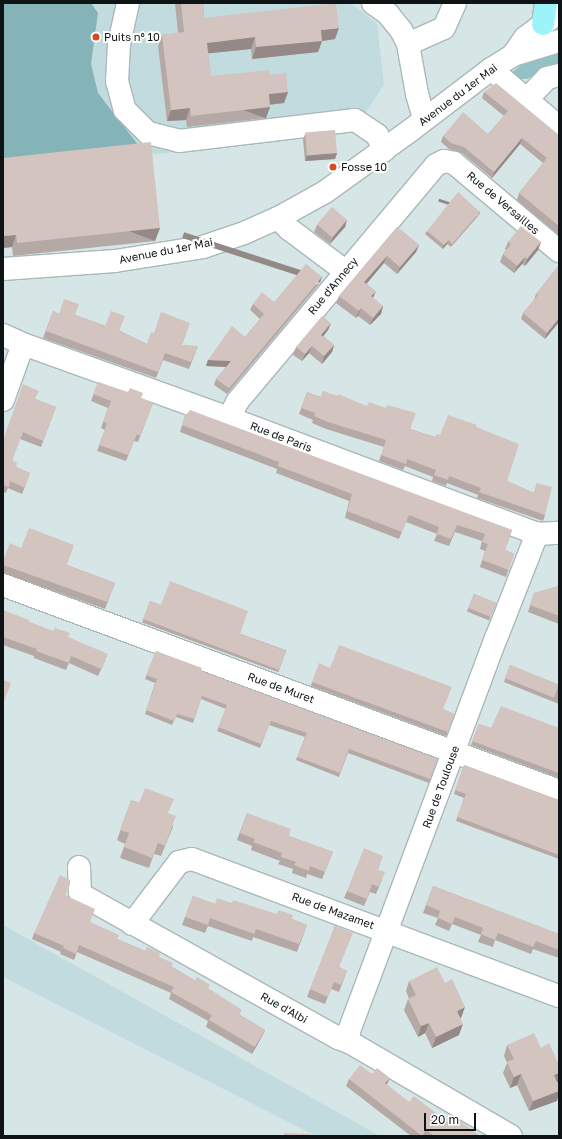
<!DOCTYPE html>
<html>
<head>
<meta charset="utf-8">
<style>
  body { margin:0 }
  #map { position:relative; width:562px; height:1139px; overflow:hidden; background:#d6e6e7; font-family:"Golos Text",sans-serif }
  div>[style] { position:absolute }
  .built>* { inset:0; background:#c2dbde }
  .green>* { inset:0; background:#93c2c6 }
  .forest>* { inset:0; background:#84b4b8 }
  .roads { filter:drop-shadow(1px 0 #a9b8ba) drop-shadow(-1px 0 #a9b8ba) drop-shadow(0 1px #a9b8ba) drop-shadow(0 -1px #a9b8ba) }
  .minor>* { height:22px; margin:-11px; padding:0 11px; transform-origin:11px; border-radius:11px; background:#fff }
  .major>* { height:22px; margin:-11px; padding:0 11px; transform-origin:11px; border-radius:11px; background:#9df3fa }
  .wall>* { inset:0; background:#b5a9a5; transform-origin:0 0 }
  .shaded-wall>* { inset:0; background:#948986; transform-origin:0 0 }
  .building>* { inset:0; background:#d3c4c0; transform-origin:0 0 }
  .dots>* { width:11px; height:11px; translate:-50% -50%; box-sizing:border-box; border:2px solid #fff; border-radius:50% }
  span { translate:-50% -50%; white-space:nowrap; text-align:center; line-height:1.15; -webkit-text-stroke:4px #fff; paint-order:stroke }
  .poi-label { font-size:11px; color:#0e1415 }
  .left { translate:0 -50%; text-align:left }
  .street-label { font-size:11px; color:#0e1415 }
  .frame { position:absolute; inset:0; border:4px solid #0e1415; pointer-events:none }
  .scale { position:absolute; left:424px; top:1113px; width:52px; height:18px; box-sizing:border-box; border:2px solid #0e1415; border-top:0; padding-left:5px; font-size:12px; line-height:14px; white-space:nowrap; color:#0e1415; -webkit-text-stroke:3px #fff; paint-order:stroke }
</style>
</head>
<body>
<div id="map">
  <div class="built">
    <i style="clip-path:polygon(3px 3px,351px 3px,377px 24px,384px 85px,366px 112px,347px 134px,3px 170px)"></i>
    <i style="clip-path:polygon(3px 925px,380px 1136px,316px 1136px,3px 977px)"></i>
  </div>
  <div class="green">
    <i style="clip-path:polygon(559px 48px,559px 66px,547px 69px,527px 79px,518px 79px,511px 73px,525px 62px)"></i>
  </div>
  <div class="forest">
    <i style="clip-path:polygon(3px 3px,91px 3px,98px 13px,91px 64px,98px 93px,146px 155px,3px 170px)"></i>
  </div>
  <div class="roads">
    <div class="minor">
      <i style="left:128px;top:3px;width:42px;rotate:102.4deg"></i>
      <i style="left:119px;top:44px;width:37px;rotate:93deg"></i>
      <i style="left:117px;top:81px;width:30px;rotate:75deg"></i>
      <i style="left:125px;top:110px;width:33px;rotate:45deg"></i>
      <i style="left:148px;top:133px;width:32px;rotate:14deg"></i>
      <i style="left:179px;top:141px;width:177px;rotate:-6.8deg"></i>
      <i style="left:355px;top:120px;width:27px;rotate:34deg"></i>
      <i style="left:377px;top:135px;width:17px;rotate:65deg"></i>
      <i style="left:373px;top:3px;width:19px;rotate:36deg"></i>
      <i style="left:388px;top:14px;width:21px;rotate:51deg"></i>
      <i style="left:401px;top:30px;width:16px;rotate:63deg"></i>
      <i style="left:408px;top:44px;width:51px;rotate:79.8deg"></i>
      <i style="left:417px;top:94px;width:26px;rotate:74deg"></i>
      <i style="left:408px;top:44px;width:39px;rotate:-24deg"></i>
      <i style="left:444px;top:28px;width:27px;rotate:-66deg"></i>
      <i style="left:513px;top:55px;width:21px;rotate:-55deg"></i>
      <i style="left:525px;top:38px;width:43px;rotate:-37.4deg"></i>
      <i style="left:491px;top:69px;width:89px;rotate:40.5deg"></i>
      <i style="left:527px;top:99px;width:29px;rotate:-46deg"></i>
      <i style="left:547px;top:78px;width:12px;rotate:-14deg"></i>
      <i style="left:278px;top:218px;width:16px;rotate:45deg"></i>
      <i style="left:289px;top:229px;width:70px;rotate:36.9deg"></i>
      <i style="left:3px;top:269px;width:112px;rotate:-4.1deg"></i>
      <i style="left:115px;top:261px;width:89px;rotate:-9deg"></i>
      <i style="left:203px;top:247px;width:43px;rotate:-18.9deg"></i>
      <i style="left:244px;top:233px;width:37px;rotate:-24deg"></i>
      <i style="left:278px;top:218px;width:54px;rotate:-29deg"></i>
      <i style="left:325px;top:192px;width:106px;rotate:-35.8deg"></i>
      <i style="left:411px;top:130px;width:101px;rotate:-37.3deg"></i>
      <i style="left:491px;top:69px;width:26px;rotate:-32deg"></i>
      <i style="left:513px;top:55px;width:48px;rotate:-16.9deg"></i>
      <i style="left:3px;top:335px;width:22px;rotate:24deg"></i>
      <i style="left:23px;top:344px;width:219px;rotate:19.8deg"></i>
      <i style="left:229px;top:418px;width:329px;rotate:20.6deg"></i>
      <i style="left:537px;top:534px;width:22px;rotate:-3deg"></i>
      <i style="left:3px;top:400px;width:59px;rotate:-70.3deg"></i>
      <i style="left:229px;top:418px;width:18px;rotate:-63deg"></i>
      <i style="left:237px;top:402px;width:309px;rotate:-50deg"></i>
      <i style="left:436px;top:165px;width:9px;rotate:-27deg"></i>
      <i style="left:444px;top:161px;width:10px;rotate:11deg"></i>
      <i style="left:454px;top:163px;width:137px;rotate:40deg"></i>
      <i style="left:3px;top:585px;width:593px;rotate:20.33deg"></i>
      <i style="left:79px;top:867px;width:25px;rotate:88deg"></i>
      <i style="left:80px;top:892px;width:4px;rotate:56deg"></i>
      <i style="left:82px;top:895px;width:293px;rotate:29.2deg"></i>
      <i style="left:338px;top:1038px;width:14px;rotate:21deg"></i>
      <i style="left:351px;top:1043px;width:185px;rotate:30.2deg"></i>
      <i style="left:132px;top:924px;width:78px;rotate:-52.8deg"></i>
      <i style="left:179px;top:862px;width:13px;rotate:-13deg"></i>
      <i style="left:192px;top:859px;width:392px;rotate:20.5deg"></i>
      <i style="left:348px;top:1041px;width:10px;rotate:-84deg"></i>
      <i style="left:349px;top:1031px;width:422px;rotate:-69.5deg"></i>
      <i style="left:497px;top:636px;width:110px;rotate:-68.6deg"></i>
    </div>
    <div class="major">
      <i style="left:543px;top:24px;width:21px;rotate:-82deg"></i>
    </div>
  </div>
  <div class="wall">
    <i style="clip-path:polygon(175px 3px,203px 3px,204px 18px,335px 39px,322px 41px,318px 52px,252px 59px,251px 49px,208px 53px,211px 76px,270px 75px,288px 92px,284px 103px,270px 105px,270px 107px,266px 118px,187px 127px,186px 120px,167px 121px,158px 46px,162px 35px,178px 33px)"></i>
    <i style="clip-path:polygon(484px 92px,559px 135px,559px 235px,517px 200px,519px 193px,543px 163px,520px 144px,492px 178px,462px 153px,449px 149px,441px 142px,443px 136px,488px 134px,504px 116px,482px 98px)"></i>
    <i style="clip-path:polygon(305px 134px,337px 153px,335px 159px,305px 161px,303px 140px)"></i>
    <i style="clip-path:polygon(3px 158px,160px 228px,155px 241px,13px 256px,12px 247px,3px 248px)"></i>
    <i style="clip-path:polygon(479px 215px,451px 247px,447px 244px,443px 249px,425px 234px,427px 231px)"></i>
    <i style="clip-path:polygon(347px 220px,345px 227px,330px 244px,314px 232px,317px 225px)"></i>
    <i style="clip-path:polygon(397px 227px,419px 245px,416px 252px,397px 274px,384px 263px,367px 283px,373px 298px,383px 306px,381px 314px,370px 325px,358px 316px,356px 318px,336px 303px,339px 296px)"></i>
    <i style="clip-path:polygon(508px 242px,541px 242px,538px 250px,525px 266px,522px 264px,514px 273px,500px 262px,503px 254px,506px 250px,505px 249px)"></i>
    <i style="clip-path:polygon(559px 265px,559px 322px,545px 339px,521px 319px,523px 313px,534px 300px,536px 294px)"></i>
    <i style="clip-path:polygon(320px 283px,227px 394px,214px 385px,216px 379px,226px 367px,206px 366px,208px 360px,245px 337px,260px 319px,250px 310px,253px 304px,274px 302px)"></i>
    <i style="clip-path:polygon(53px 311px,59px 314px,75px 315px,120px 331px,147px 344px,198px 346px,189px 369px,163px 360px,156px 378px,43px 338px)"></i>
    <i style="clip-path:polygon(331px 323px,328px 330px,323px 336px,334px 345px,332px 352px,322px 364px,309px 353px,302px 361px,293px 355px,296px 347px)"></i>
    <i style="clip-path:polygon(98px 382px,153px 403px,138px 442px,134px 441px,126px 461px,97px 451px,105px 430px,101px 428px,108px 408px,91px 401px)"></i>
    <i style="clip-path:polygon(323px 391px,410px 429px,435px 437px,440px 435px,476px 427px,507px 481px,534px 493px,537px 483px,545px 515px,543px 521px,477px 498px,478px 495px,447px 483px,446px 486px,432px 481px,433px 477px,405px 466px,403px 470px,379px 461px,384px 447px,326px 429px,312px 423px,313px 420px,299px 414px,307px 392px,321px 397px)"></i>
    <i style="clip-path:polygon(35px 399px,56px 407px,41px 447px,20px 439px,12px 460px,16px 467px,30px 473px,22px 494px,8px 488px,6px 493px,3px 492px,3px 440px)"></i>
    <i style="clip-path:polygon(185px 416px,512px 530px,505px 550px,514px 554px,506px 577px,480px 567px,485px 551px,480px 549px,482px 541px,455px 532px,449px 546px,434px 541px,437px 534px,406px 522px,399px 539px,345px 518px,349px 501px,276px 473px,277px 469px,180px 432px)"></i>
    <i style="clip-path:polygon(3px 561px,67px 565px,115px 583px,105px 609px,3px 573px)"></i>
    <i style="clip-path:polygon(559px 586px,559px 624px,528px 612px,534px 593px)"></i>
    <i style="left:474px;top:594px;width:24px;height:19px;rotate:22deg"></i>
    <i style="left:150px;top:601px;width:145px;height:23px;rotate:20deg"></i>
    <i style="clip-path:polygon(3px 610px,29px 622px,68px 637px,105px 661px,98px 676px,69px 663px,66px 670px,34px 658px,34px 656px,3px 645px)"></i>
    <i style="clip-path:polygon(156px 651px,201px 671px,437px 759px,429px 783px,348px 753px,339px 777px,296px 760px,305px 737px,269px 725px,260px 748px,217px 731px,226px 709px,201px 699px,193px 723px,176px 717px,172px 725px,145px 714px,155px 683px,145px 679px)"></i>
    <i style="clip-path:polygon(510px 665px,559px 685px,559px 704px,504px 682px)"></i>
    <i style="clip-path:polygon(312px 682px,443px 709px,454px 714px,446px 736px,311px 686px)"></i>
    <i style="clip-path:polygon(479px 724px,491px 728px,559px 728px,559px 778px,471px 745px)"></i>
    <i style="clip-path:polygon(464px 765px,556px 799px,559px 799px,559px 859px,456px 821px,464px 798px,454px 794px)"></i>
    <i style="clip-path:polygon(131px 800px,168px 813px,173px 827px,161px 856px,154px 854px,149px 868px,120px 858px,125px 844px,117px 840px)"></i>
    <i style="clip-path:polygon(247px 813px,289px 836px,333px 852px,322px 879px,307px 874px,306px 878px,292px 873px,293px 869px,278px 864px,280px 861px,251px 850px,252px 846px,237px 840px)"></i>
    <i style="clip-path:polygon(378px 870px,382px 880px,376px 894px,370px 892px,364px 906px,344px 898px,347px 891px)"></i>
    <i style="clip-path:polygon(433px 886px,559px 934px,559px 958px,533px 949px,531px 954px,495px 940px,493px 947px,478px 942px,481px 935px,452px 924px,449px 931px,435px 925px,438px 918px,423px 913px)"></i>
    <i style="clip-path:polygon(66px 895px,90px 922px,117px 939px,159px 957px,172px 967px,209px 989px,240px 1015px,265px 1030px,262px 1036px,252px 1054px,206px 1027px,208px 1021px,169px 999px,171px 993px,77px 952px,74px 960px,60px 954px,61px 952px,32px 939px,34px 933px)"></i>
    <i style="clip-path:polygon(193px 896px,215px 904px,292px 919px,307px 925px,297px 952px,253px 937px,252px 941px,208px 926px,205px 933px,182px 925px)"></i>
    <i style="clip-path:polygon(335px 926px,339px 967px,347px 971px,339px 992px,331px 989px,325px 1004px,307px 997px)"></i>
    <i style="clip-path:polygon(409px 981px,461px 1018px,460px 1018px,459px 1035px,432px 1048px,425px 1033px,418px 1037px,404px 1010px,408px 999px,409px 999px,406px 991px)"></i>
    <i style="clip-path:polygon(507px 1045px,541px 1048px,559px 1065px,559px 1080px,558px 1082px,557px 1083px,557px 1101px,529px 1111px,517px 1085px,510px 1088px,503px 1073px,507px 1063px,504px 1056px)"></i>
    <i style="clip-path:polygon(372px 1074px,409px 1102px,450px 1124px,480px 1136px,411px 1136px,346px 1086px,349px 1079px)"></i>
  </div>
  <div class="shaded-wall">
    <i style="clip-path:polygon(339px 28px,335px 39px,322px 41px,318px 52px,252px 59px,256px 47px,321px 30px)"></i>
    <i style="clip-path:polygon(255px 37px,251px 49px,203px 54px,207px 43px)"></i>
    <i style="clip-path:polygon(288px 92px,284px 103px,264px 105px,269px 94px)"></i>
    <i style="left:270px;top:107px;width:12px;height:80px;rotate:110deg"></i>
    <i style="clip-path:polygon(190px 108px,186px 120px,167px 121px,171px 110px)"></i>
    <i style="clip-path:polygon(522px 138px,520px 144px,492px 178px,494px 172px)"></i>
    <i style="clip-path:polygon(337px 153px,335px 159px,305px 161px,307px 155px)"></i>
    <i style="left:480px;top:212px;width:3px;height:43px;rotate:108deg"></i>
    <i style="clip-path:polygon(347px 220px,345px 227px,330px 244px,333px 237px)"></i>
    <i style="left:160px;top:228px;width:14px;height:144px;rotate:111deg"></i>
    <i style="clip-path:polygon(16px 235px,12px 247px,3px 248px,3px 236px)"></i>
    <i style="clip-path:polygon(449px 240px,447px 244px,443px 249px,444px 245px)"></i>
    <i style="clip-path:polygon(541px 242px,538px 250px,525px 266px,527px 259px)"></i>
    <i style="clip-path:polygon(419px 245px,416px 252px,397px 274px,400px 267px)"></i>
    <i style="clip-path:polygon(387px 256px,384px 263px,362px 289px,364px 282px)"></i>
    <i style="clip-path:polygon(525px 257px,522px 264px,514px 273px,517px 266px)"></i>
    <i style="left:322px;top:277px;width:6px;height:145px;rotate:108deg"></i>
    <i style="clip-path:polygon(376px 291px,373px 298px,371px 296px)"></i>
    <i style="clip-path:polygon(383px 306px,381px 314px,370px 325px,373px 318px)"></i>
    <i style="clip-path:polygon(361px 308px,358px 316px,356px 318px,359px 311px)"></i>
    <i style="clip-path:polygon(559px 318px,559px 322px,545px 339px,547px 333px)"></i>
    <i style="clip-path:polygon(331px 323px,328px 330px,319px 342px,321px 335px)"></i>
    <i style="clip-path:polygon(334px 345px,332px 352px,322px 364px,324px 356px)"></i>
    <i style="clip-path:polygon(312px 346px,309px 353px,302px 361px,305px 354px)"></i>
    <i style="clip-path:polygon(208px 360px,231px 361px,228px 367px,206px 366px)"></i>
    <i style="clip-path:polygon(465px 1007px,461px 1018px,453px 1021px,457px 1011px)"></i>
    <i style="clip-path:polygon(429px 1023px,425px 1033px,418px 1037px,421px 1026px)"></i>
    <i style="clip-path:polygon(463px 1024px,459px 1035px,432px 1048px,436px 1037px)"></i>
    <i style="clip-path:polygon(265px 1030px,262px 1036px,252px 1054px,255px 1047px)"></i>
    <i style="clip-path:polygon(559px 1073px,559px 1080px,558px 1082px,550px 1086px,554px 1075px)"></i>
    <i style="clip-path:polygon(521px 1074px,517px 1085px,510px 1088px,514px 1077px)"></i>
    <i style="clip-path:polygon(390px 1078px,387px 1084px,383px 1090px,385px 1083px)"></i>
    <i style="clip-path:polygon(559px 1091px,559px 1094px,557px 1101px,529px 1111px,533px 1101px)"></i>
  </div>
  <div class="building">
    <i style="clip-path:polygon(181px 3px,203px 3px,204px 18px,336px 3px,339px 28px,321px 30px,322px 41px,256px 47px,255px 37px,207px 43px,211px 76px,269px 70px,270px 75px,286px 73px,288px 92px,269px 94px,270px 107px,191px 116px,190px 108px,171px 110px,162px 35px,184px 32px)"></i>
    <i style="clip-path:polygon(496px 83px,559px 135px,559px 226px,519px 193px,547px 158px,522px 138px,494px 172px,464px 147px,451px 143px,443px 136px,463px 112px,488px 134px,508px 111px,484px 92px)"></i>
    <i style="left:335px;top:130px;width:23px;height:30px;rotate:85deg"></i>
    <i style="clip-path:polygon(151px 142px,160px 228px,17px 243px,16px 235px,3px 236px,3px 158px)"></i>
    <i style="clip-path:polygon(458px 192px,480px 212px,452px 244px,449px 240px,444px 245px,427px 231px)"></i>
    <i style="left:332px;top:207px;width:20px;height:23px;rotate:41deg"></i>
    <i style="clip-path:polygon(521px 226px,541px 242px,527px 259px,525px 257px,517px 266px,503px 254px,511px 244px,508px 242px)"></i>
    <i style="clip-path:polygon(397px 227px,419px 245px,400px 267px,387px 256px,364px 282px,376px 291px,371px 296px,383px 306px,373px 318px,361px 308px,359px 311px,339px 296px)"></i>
    <i style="clip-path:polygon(306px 264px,322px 277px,229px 388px,216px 379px,231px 361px,208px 360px,232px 326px,245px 337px,264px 314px,253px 304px,262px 292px,274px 302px)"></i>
    <i style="clip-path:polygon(559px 265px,559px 318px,547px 333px,523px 313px,538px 295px,536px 294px)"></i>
    <i style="clip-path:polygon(64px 299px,79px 304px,75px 315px,105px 326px,111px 311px,125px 316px,119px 331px,147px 344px,151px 332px,154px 333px,161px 312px,190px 323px,182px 346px,198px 346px,191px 362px,165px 353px,158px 372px,46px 331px,53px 311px,59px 314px)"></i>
    <i style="clip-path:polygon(322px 316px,331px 323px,321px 335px,334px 345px,324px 356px,312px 346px,305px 354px,296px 347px)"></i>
    <i style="clip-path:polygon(98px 382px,128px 392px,130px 388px,143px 393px,141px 398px,153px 403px,140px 436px,137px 434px,128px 455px,99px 445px,107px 423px,103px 422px,111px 401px,93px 394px)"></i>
    <i style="clip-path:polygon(23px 384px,39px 391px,35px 399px,56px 407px,43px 441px,23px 432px,12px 460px,17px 463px,16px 467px,30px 473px,25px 488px,10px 481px,9px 487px,3px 485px,3px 440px)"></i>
    <i style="clip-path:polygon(323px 391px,338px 396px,338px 394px,367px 406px,369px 402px,386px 408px,387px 405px,416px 413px,410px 429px,435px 437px,437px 434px,440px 435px,448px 415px,477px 425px,476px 427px,519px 444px,507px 481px,534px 493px,537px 483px,552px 487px,545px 515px,479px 492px,481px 488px,449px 476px,448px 480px,434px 475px,436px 470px,407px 459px,406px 464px,381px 455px,386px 440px,328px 422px,314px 416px,315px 413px,301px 408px,307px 392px,321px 397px)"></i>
    <i style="clip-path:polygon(190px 410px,512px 530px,505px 550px,514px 554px,509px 570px,482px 560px,488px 544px,482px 542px,485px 534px,457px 525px,451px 539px,437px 534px,439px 527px,409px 515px,402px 532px,347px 511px,352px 494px,278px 466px,279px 462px,182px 425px,185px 416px)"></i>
    <i style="clip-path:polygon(29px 528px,74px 545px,67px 565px,115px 583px,107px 602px,3px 565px,3px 561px,10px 543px,21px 548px)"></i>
    <i style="clip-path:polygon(170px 581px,248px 611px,240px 634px,286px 651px,279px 670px,143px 619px,150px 601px,161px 605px)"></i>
    <i style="clip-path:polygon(559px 586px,559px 616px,530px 605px,534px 593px)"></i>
    <i style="left:474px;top:594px;width:24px;height:15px;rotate:22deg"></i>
    <i style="clip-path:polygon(3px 610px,29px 620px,29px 622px,53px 631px,55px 628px,70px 633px,68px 637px,108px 654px,101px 669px,71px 656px,69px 663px,36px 651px,37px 649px,3px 637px)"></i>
    <i style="clip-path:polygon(339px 645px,452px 687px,443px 709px,454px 714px,448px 732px,312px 682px,319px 663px,330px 668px)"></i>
    <i style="clip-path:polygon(156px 651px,202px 668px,201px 671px,437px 759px,430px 779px,349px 749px,340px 773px,297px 757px,307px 733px,271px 721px,261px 744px,218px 727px,227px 705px,202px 696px,194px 719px,177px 714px,174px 721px,146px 710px,157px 679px,146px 675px)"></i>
    <i style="left:510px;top:665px;width:53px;height:14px;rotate:22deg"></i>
    <i style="clip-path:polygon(3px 680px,11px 683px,3px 704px)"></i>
    <i style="clip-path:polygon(501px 706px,559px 728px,559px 773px,472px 741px,479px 724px,491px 728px)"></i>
    <i style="clip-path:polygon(464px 765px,556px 799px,559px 799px,559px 855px,457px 817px,466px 794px,455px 790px)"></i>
    <i style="clip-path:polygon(145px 788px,174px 799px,168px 813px,176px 816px,165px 846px,158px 843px,152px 858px,124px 847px,129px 833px,120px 830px,131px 800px,139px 803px)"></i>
    <i style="clip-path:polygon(247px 813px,291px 829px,289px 836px,333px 852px,325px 872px,310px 866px,309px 871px,294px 865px,296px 862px,281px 857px,282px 853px,253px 842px,255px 839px,240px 833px)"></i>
    <i style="clip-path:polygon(364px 848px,383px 856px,378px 870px,385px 872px,379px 887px,372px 884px,367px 899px,347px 891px)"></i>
    <i style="clip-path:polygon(60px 875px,70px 880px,70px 885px,65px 895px,95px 909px,90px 922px,119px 935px,117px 939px,130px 945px,145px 951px,147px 947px,160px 953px,159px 957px,173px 963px,171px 967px,195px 981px,197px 977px,210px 985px,208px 988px,242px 1010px,239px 1015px,265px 1030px,255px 1047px,209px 1020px,212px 1015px,171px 992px,174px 987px,79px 945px,76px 954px,63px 948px,64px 946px,34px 933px)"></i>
    <i style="clip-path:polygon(433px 886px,559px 934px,559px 950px,536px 941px,533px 947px,498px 933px,495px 940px,481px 934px,483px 928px,455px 917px,452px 924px,438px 918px,440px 911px,426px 905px)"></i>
    <i style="clip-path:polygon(193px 896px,215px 904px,217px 898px,232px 903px,233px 900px,277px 914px,279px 910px,293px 915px,292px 919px,307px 925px,299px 944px,256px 929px,254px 934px,210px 918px,208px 925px,185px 917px)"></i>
    <i style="clip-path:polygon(335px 926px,353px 933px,339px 967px,347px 971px,341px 985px,334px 982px,328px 997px,310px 989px)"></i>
    <i style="clip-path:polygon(437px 967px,445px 983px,452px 979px,465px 1007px,457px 1011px,463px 1024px,436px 1037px,429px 1023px,421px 1026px,408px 999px,416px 995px,409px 981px)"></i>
    <i style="clip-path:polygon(534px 1033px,541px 1048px,549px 1043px,559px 1065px,559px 1073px,554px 1075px,559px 1087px,559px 1091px,533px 1101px,521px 1074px,514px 1077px,507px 1062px,514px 1059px,507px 1045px)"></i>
    <i style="clip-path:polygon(360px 1065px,372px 1074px,377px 1068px,390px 1078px,385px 1083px,409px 1102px,414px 1096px,450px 1124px,455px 1117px,480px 1136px,434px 1136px,426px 1130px,422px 1136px,349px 1079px)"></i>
    <i style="clip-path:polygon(284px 1133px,310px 1134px,310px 1136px,284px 1136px)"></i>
  </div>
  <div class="dots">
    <i style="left:96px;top:37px;background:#d54c21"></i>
    <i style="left:333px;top:167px;background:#d54c21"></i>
  </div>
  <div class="poi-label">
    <span class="left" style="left:104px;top:37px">Puits n° 10</span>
    <span class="left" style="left:341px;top:167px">Fosse 10</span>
  </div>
  <div class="street-label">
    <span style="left:458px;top:95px;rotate:-37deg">Avenue du 1er Mai</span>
    <span style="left:503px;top:203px;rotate:40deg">Rue de Versailles</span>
    <span style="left:166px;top:251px;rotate:-11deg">Avenue du 1er Mai</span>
    <span style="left:333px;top:286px;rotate:-50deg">Rue d'Annecy</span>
    <span style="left:281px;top:437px;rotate:21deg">Rue de Paris</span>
    <span style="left:281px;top:688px;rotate:20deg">Rue de Muret</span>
    <span style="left:441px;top:787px;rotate:-70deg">Rue de Toulouse</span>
    <span style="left:333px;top:911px;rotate:20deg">Rue de Mazamet</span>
    <span style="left:284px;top:1008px;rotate:29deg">Rue d'Albi</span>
  </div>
  <div class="frame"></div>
  <div class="scale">20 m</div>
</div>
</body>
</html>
